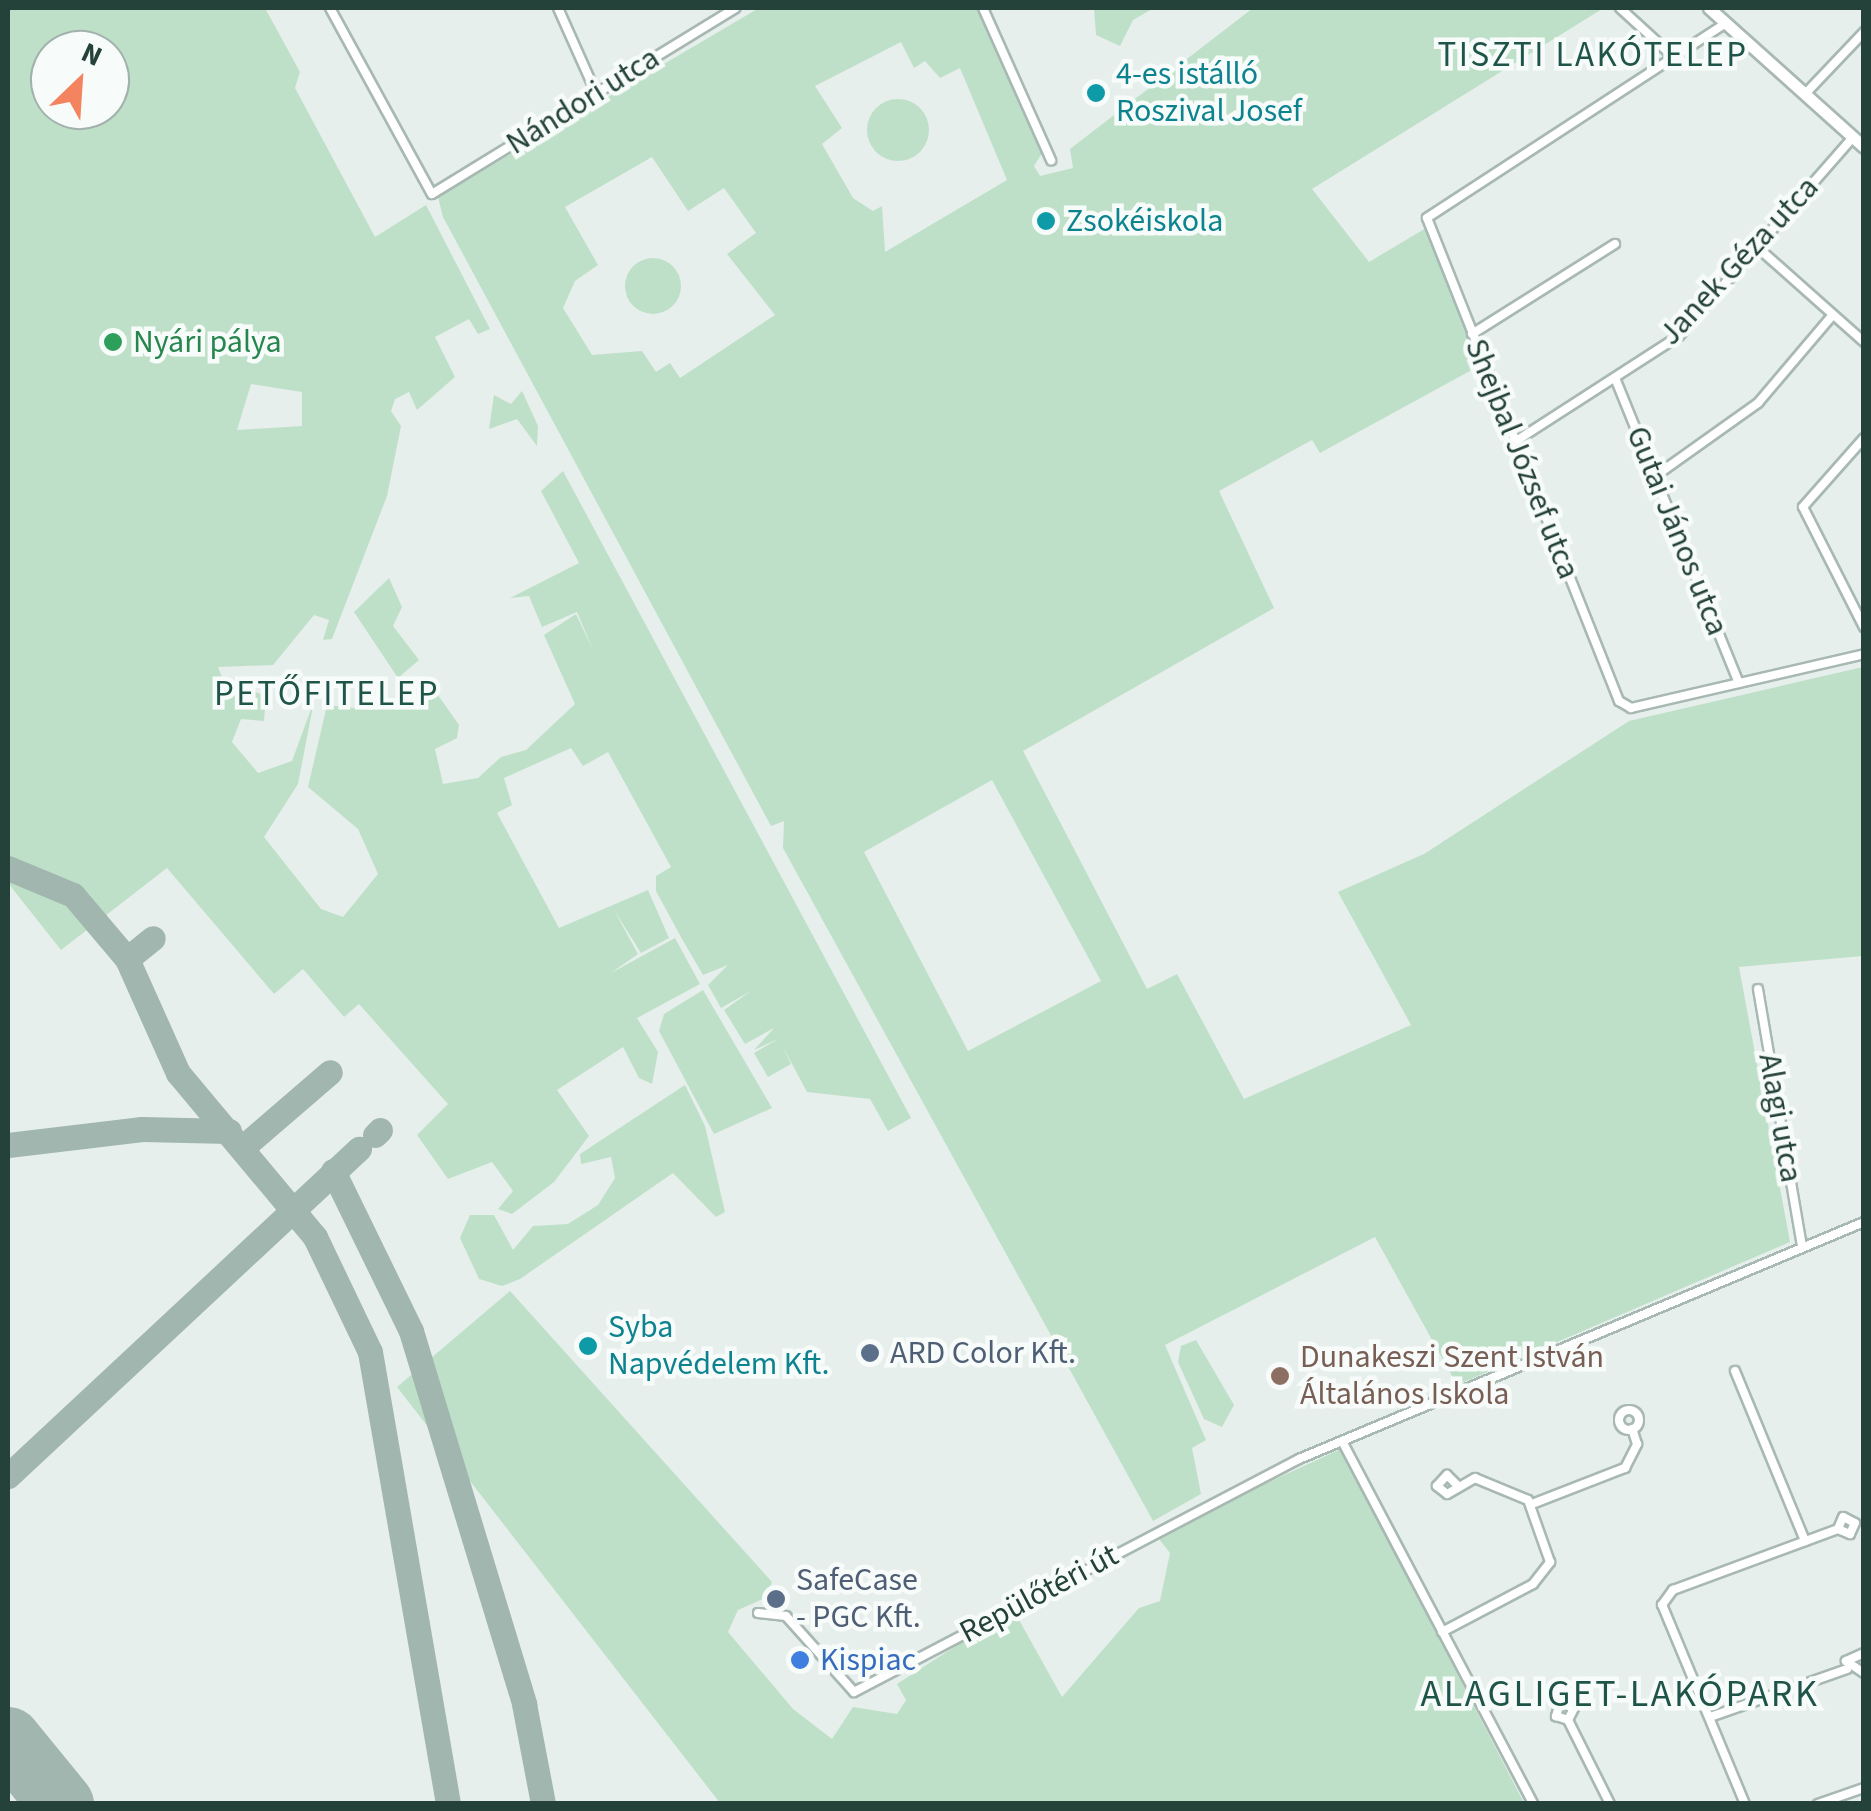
<!DOCTYPE html>
<html>
<head>
<meta charset="utf-8">
<style>
  body { margin:0 }
  #map { position:relative; width:1871px; height:1811px; overflow:hidden; background:#e6efeb; font-family:"Source Sans 3",sans-serif }
  div>[style] { position:absolute }
  .green>* { inset:0; background:#bfe0c8 }
  .round { border-radius:50% }
  .taxiway>* { height:25px; margin:-12.5px; padding:0 12.5px; transform-origin:12.5px; border-radius:12.5px; background:#a2b6b0 }
  .runway>* { height:65px; margin:-32.5px; padding:0 32.5px; transform-origin:32.5px; border-radius:32.5px; background:#a2b6b0 }
  .roads { filter:drop-shadow(2px 0 #a8b8b2) drop-shadow(-2px 0 #a8b8b2) drop-shadow(0 2px #a8b8b2) drop-shadow(0 -2px #a8b8b2) }
  .street>* { height:8px; margin:-4px; padding:0 4px; transform-origin:4px; border-radius:4px; background:#fff }
  .street>.ring { margin:-4px; padding:0; box-sizing:content-box; background:none; border:8px solid #fff; border-radius:50% }
  .secondary>* { height:11px; margin:-5.5px; padding:0 5.5px; transform-origin:5.5px; border-radius:5.5px; background:#fff }
  .dots>* { width:28px; height:28px; translate:-50% -50%; box-sizing:border-box; border:5px solid #f7fbf9; border-radius:50% }
  span { translate:-50% -50%; white-space:nowrap; text-align:center; line-height:1.15; -webkit-text-stroke:9px #f7fbf9; paint-order:stroke }
  .culture-label { font-size:32px; color:#0d838f }
  .left { translate:0 -50%; text-align:left }
  .street-label { font-size:32px; color:#24423a }
  .leisure-label { font-size:32px; color:#27864d }
  .service-label { font-size:32px; color:#4e5e75 }
  .education-label { font-size:32px; color:#785e54 }
  .shop-label { font-size:32px; color:#366cbe }
  .neighbourhood-label { font-size:35px; color:#1f5548; letter-spacing:2.5px }
  .quarter-label { font-size:38px; color:#1f5548; letter-spacing:2.5px }
  .frame { position:absolute; inset:0; border:10px solid #24423a; pointer-events:none }
  .north { position:absolute; left:30px; top:30px; width:100px; height:100px; box-sizing:border-box; background:#f7fbf9; border:2px solid #a3b1ad; border-radius:50%; rotate:25deg; font-size:28px; font-weight:700; line-height:40px; text-align:center; color:#24423a }
  .north::after { content:''; display:block; margin:auto; width:35px; height:45px; background:#f4845f; clip-path:polygon(50% 0,100% 100%,50% 72%,0 100%) }
</style>
</head>
<body>
<div id="map">
  <div class="green">
    <i style="clip-path:polygon(evenodd,8px 8px,265px 8px,300px 72px,295px 88px,375px 237px,426px 205px,490px 329px,478px 334px,469px 319px,435px 337px,455px 377px,417px 410px,409px 392px,395px 399px,391px 411px,401px 426px,387px 496px,332px 639px,323px 640px,329px 620px,314px 615px,273px 665px,218px 667px,223px 680px,266px 696px,264px 721px,241px 719px,232px 742px,258px 773px,292px 761px,314px 701px,298px 784px,264px 837px,321px 909px,343px 917px,378px 874px,358px 829px,308px 787px,327px 705px,371px 710px,397px 700px,413px 709px,428px 681px,459px 725px,457px 738px,435px 749px,443px 784px,478px 778px,501px 757px,526px 750px,575px 704px,544px 635px,576px 614px,594px 652px,577px 612px,542px 627px,529px 596px,510px 598px,579px 563px,541px 491px,563px 471px,911px 1118px,888px 1131px,870px 1099px,807px 1092px,782px 1045px,791px 1064px,768px 1077px,754px 1053px,778px 1039px,754px 1050px,774px 1028px,745px 1044px,724px 1010px,751px 991px,721px 1008px,708px 985px,728px 965px,703px 975px,682px 939px,656px 891px,656px 876px,671px 867px,608px 752px,583px 766px,571px 748px,504px 778px,512px 805px,497px 813px,559px 928px,648px 890px,669px 938px,641px 953px,614px 910px,638px 954px,611px 973px,675px 938px,700px 984px,637px 1018px,658px 1052px,652px 1084px,639px 1078px,623px 1047px,557px 1090px,589px 1136px,554px 1182px,512px 1214px,498px 1209px,513px 1191px,492px 1162px,448px 1179px,417px 1135px,448px 1104px,359px 1004px,344px 1017px,303px 969px,274px 994px,167px 868px,61px 950px,8px 883px,8px 8px,50px 50px,110px 50px,110px 110px,50px 110px,50px 50px,8px 8px,251px 384px,302px 392px,302px 426px,237px 430px,251px 384px)"></i>
    <i style="clip-path:polygon(evenodd,759px 8px,979px 8px,1044px 150px,1034px 166px,1040px 176px,1073px 168px,1070px 149px,1253px 8px,1602px 9px,1312px 189px,1369px 262px,1426px 228px,1479px 366px,1320px 453px,1312px 440px,1219px 491px,1274px 608px,1023px 751px,1147px 989px,1177px 974px,1244px 1099px,1411px 1025px,1338px 892px,1424px 854px,1629px 721px,1863px 667px,1863px 956px,1739px 967px,1790px 1242px,1457px 1385px,1375px 1237px,1165px 1345px,1206px 1440px,1192px 1448px,1201px 1494px,1153px 1521px,783px 848px,784px 821px,771px 826px,443px 217px,438px 197px,759px 8px,901px 42px,914px 68px,925px 61px,940px 78px,960px 68px,1007px 180px,885px 252px,882px 206px,873px 211px,853px 198px,822px 144px,842px 128px,815px 86px,901px 42px,759px 8px,652px 157px,688px 211px,724px 188px,756px 233px,727px 254px,775px 315px,680px 378px,670px 363px,656px 372px,642px 351px,592px 355px,563px 308px,575px 281px,598px 265px,565px 207px,652px 157px,759px 8px,992px 780px,1101px 981px,968px 1051px,864px 852px,992px 780px)"></i>
    <i style="clip-path:polygon(1154px 8px,1133px 20px,1120px 46px,1096px 35px,1094px 8px)"></i>
    <i class="round" style="left:867px;top:99px;width:62px;height:62px"></i>
    <i class="round" style="left:625px;top:258px;width:56px;height:56px"></i>
    <i style="clip-path:polygon(522px 391px,538px 426px,537px 446px,517px 419px,489px 429px,494px 395px,511px 404px)"></i>
    <i style="clip-path:polygon(389px 578px,402px 607px,393px 626px,419px 660px,398px 678px,354px 612px)"></i>
    <i style="clip-path:polygon(703px 990px,772px 1108px,714px 1134px,659px 1031px,664px 1014px)"></i>
    <i style="clip-path:polygon(685px 1085px,705px 1126px,725px 1212px,716px 1217px,673px 1173px,520px 1279px,502px 1286px,479px 1279px,460px 1238px,470px 1215px,494px 1215px,513px 1250px,533px 1226px,568px 1224px,598px 1205px,615px 1178px,611px 1157px,581px 1164px,580px 1154px)"></i>
    <i style="clip-path:polygon(510px 1291px,772px 1582px,765px 1598px,738px 1610px,728px 1632px,793px 1709px,832px 1739px,853px 1707px,897px 1714px,906px 1700px,897px 1684px,1013px 1609px,1062px 1697px,1139px 1608px,1160px 1601px,1170px 1553px,1155px 1534px,1341px 1449px,1524px 1803px,720px 1803px,397px 1387px)"></i>
    <i style="clip-path:polygon(1196px 1340px,1234px 1405px,1222px 1427px,1204px 1419px,1178px 1362px,1181px 1346px)"></i>
  </div>
  <div class="taxiway">
    <i style="left:8px;top:868px;width:70px;rotate:22.6deg"></i>
    <i style="left:73px;top:895px;width:84px;rotate:49.8deg"></i>
    <i style="left:127px;top:959px;width:125px;rotate:65.9deg"></i>
    <i style="left:178px;top:1073px;width:214px;rotate:50.1deg"></i>
    <i style="left:315px;top:1237px;width:127px;rotate:64.4deg"></i>
    <i style="left:370px;top:1352px;width:459px;rotate:80.2deg"></i>
    <i style="left:127px;top:959px;width:33px;rotate:-39deg"></i>
    <i style="left:375px;top:1135px;width:7px;rotate:-45deg"></i>
    <i style="left:8px;top:1145px;width:135px;rotate:-6.8deg"></i>
    <i style="left:142px;top:1129px;width:87px;rotate:1.3deg"></i>
    <i style="left:242px;top:1148px;width:116px;rotate:-40.8deg"></i>
    <i style="left:333px;top:1171px;width:178px;rotate:64deg"></i>
    <i style="left:411px;top:1331px;width:390px;rotate:73.1deg"></i>
    <i style="left:524px;top:1704px;width:102px;rotate:79.2deg"></i>
    <i style="left:8px;top:1476px;width:480px;rotate:-43deg"></i>
  </div>
  <div class="runway">
    <i style="left:8px;top:1739px;width:84px;rotate:50.8deg"></i>
  </div>
  <div class="roads">
    <div class="street">
      <i style="left:330px;top:8px;width:212px;rotate:61.3deg"></i>
      <i style="left:432px;top:194px;width:356px;rotate:-31.5deg"></i>
      <i style="left:558px;top:8px;width:93px;rotate:65.9deg"></i>
      <i style="left:983px;top:8px;width:167px;rotate:65.9deg"></i>
      <i style="left:1620px;top:8px;width:77px;rotate:42.4deg"></i>
      <i style="left:1726px;top:23px;width:357px;rotate:146.9deg"></i>
      <i style="left:1427px;top:218px;width:520px;rotate:68.32deg"></i>
      <i style="left:1619px;top:701px;width:14px;rotate:30deg"></i>
      <i style="left:1631px;top:708px;width:239px;rotate:-13deg"></i>
      <i style="left:1805px;top:94px;width:86px;rotate:-46.4deg"></i>
      <i style="left:1757px;top:247px;width:143px;rotate:41.6deg"></i>
      <i style="left:1472px;top:334px;width:169px;rotate:-32.2deg"></i>
      <i style="left:1615px;top:378px;width:329px;rotate:67.9deg"></i>
      <i style="left:1864px;top:438px;width:92px;rotate:131.5deg"></i>
      <i style="left:1803px;top:507px;width:135px;rotate:63.1deg"></i>
      <i style="left:1516px;top:441px;width:194px;rotate:-32.8deg"></i>
      <i style="left:1679px;top:336px;width:264px;rotate:-48.8deg"></i>
      <i style="left:1654px;top:477px;width:128px;rotate:-35.4deg"></i>
      <i style="left:1758px;top:403px;width:113px;rotate:-49.7deg"></i>
      <i style="left:1758px;top:989px;width:262px;rotate:80.3deg"></i>
      <i style="left:1735px;top:1371px;width:184px;rotate:67.6deg"></i>
      <i class="ring" style="left:1619px;top:1410px;width:12px;height:12px"></i>
      <i style="left:1342px;top:1441px;width:410px;rotate:62.2deg"></i>
      <i style="left:1532px;top:1504px;width:100px;rotate:-21.2deg"></i>
      <i style="left:1625px;top:1468px;width:27px;rotate:-63deg"></i>
      <i style="left:1637px;top:1444px;width:16px;rotate:-108deg"></i>
      <i style="left:758px;top:1613px;width:28px;rotate:6deg"></i>
      <i style="left:786px;top:1616px;width:102px;rotate:48.2deg"></i>
      <i style="left:854px;top:1692px;width:502px;rotate:-27.64deg"></i>
      <i style="left:1299px;top:1459px;width:613px;rotate:-22.76deg"></i>
      <i style="left:1442px;top:1632px;width:103px;rotate:-27.8deg"></i>
      <i style="left:1533px;top:1584px;width:28px;rotate:-52deg"></i>
      <i style="left:1550px;top:1562px;width:66px;rotate:-109.5deg"></i>
      <i style="left:1528px;top:1500px;width:57px;rotate:-157.5deg"></i>
      <i style="left:1475px;top:1478px;width:32px;rotate:150deg"></i>
      <i style="left:1447px;top:1494px;width:13px;rotate:-141deg"></i>
      <i style="left:1437px;top:1486px;width:15px;rotate:-48deg"></i>
      <i style="left:1447px;top:1475px;width:13px;rotate:45deg"></i>
      <i style="left:1864px;top:1653px;width:20px;rotate:156deg"></i>
      <i style="left:1846px;top:1661px;width:22px;rotate:34deg"></i>
      <i style="left:1713px;top:1716px;width:142px;rotate:-19.3deg"></i>
      <i style="left:1568px;top:1720px;width:13px;rotate:-63deg"></i>
      <i style="left:1574px;top:1708px;width:15px;rotate:-160deg"></i>
      <i style="left:1560px;top:1703px;width:14px;rotate:107deg"></i>
      <i style="left:1556px;top:1716px;width:13px;rotate:18deg"></i>
      <i style="left:1568px;top:1720px;width:94px;rotate:63.4deg"></i>
      <i style="left:1745px;top:1804px;width:216px;rotate:-112.6deg"></i>
      <i style="left:1662px;top:1605px;width:19px;rotate:-54deg"></i>
      <i style="left:1673px;top:1590px;width:176px;rotate:-20.3deg"></i>
      <i style="left:1838px;top:1529px;width:13px;rotate:23deg"></i>
      <i style="left:1850px;top:1534px;width:12px;rotate:-66deg"></i>
      <i style="left:1855px;top:1523px;width:13px;rotate:-153deg"></i>
      <i style="left:1843px;top:1517px;width:13px;rotate:113deg"></i>
      <i style="left:1818px;top:1804px;width:49px;rotate:-19.2deg"></i>
    </div>
    <div class="secondary">
      <i style="left:1709px;top:8px;width:208px;rotate:41.9deg"></i>
    </div>
  </div>
  <div class="dots">
    <i style="left:1096px;top:93px;background:#0f9aa8"></i>
    <i style="left:1046px;top:221px;background:#0f9aa8"></i>
    <i style="left:113px;top:342px;background:#2e9e5b"></i>
    <i style="left:588px;top:1346px;background:#0f9aa8"></i>
    <i style="left:870px;top:1353px;background:#5c6f8a"></i>
    <i style="left:1280px;top:1376px;background:#8d6e63"></i>
    <i style="left:776px;top:1599px;background:#5c6f8a"></i>
    <i style="left:800px;top:1660px;background:#3f7fe0"></i>
  </div>
  <div class="culture-label">
    <span class="left" style="left:1116px;top:93px">4-es istálló<br>Roszival Josef</span>
    <span class="left" style="left:1066px;top:221px">Zsokéiskola</span>
    <span class="left" style="left:608px;top:1346px">Syba<br>Napvédelem Kft.</span>
  </div>
  <div class="street-label">
    <span style="left:583px;top:101px;rotate:-32deg">Nándori utca</span>
    <span style="left:1739px;top:261px;rotate:-47deg">Janek Géza utca</span>
    <span style="left:1522px;top:459px;rotate:68deg">Shejbal József utca</span>
    <span style="left:1677px;top:531px;rotate:68deg">Gutai János utca</span>
    <span style="left:1780px;top:1118px;rotate:80deg">Alagi utca</span>
    <span style="left:1039px;top:1594px;rotate:-28deg">Repülőtéri út</span>
  </div>
  <div class="leisure-label">
    <span class="left" style="left:133px;top:342px">Nyári pálya</span>
  </div>
  <div class="service-label">
    <span class="left" style="left:890px;top:1353px">ARD Color Kft.</span>
    <span class="left" style="left:796px;top:1599px">SafeCase<br>- PGC Kft.</span>
  </div>
  <div class="education-label">
    <span class="left" style="left:1300px;top:1376px">Dunakeszi Szent István<br>Általános Iskola</span>
  </div>
  <div class="shop-label">
    <span class="left" style="left:820px;top:1660px">Kispiac</span>
  </div>
  <div class="neighbourhood-label">
    <span style="left:1593px;top:55px">TISZTI LAKÓTELEP</span>
    <span style="left:327px;top:694px">PETŐFITELEP</span>
  </div>
  <div class="quarter-label">
    <span style="left:1620px;top:1695px">ALAGLIGET-LAKÓPARK</span>
  </div>
  <div class="frame"></div>
  <div class="north">N</div>
</div>
</body>
</html>
